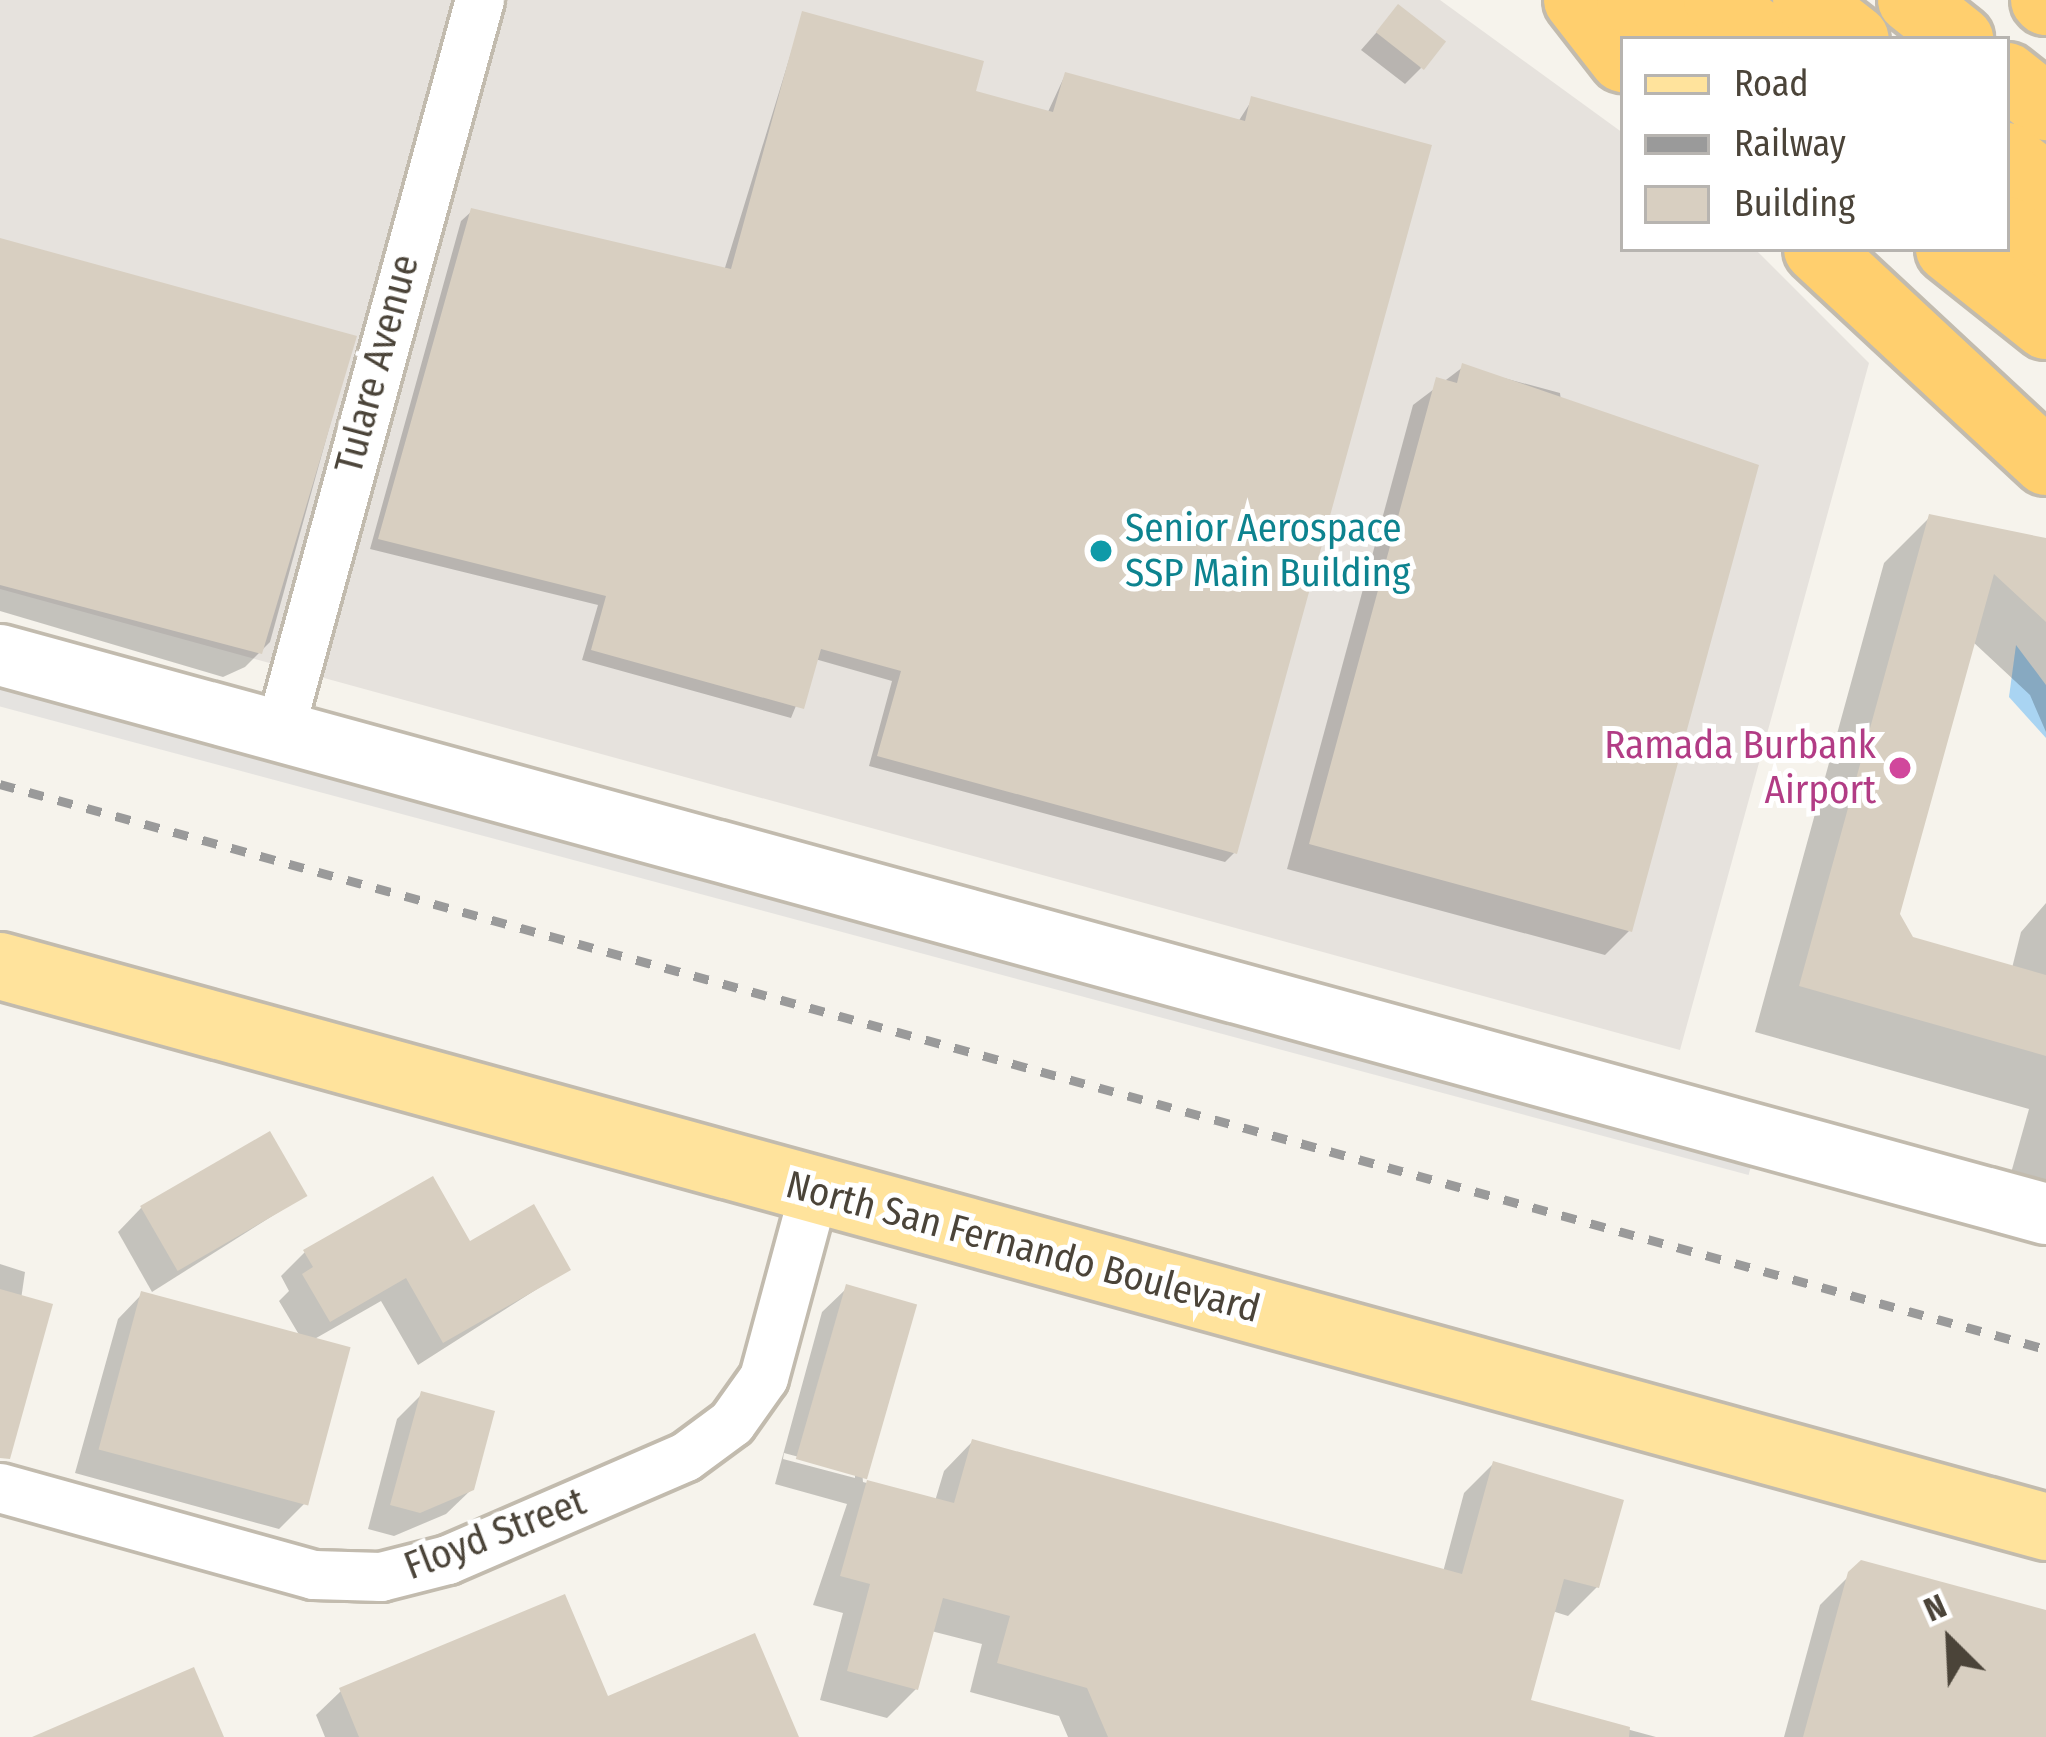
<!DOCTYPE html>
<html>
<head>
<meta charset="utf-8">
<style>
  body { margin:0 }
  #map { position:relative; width:2046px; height:1737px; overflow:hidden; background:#f6f3ec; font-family:"Fira Sans Condensed",sans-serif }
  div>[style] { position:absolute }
  .industrial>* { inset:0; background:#e6e2dd }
  .parking>* { inset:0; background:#e5e3e0; transform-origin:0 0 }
  .water>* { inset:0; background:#a9d4f2 }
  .shadow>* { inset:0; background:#0003 }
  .building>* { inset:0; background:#d8cfc1; transform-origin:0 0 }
  .roads { filter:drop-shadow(3px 0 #c2bbae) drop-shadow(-3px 0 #c2bbae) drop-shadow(0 3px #c2bbae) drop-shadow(0 -3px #c2bbae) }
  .minor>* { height:48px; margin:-24px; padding:0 24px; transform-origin:24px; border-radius:24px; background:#fff }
  .tertiary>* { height:60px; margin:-30px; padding:0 30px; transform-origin:30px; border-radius:30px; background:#fff }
  .primary>* { height:66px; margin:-33px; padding:0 33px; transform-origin:33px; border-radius:33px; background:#ffe39c }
  .motorway>* { height:66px; margin:-33px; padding:0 33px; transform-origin:33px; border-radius:33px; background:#ffcf6e }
  .rail>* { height:9px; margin-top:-4.5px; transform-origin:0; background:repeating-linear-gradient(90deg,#9a9a9a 0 15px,transparent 0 30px) }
  .dots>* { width:33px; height:33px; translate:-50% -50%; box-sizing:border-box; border:6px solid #fff; border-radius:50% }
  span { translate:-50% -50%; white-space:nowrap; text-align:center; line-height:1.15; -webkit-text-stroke:10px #fff; paint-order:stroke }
  .street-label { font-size:39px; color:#4b4439 }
  .culture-label { font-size:39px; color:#0d838f }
  .left { translate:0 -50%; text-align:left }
  .hotel-label { font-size:39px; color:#b23c85 }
  .right { translate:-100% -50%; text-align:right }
  .legend { position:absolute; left:1620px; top:36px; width:390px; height:216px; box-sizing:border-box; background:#fff; border:3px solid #b7b4b0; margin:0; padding:15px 21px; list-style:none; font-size:36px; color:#4b4439 }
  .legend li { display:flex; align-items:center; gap:24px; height:60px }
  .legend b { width:60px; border:3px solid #b7b4b0 }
  .north { position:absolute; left:1890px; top:1581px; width:120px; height:120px; -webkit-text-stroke:9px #fff; paint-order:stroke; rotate:336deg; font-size:33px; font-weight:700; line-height:48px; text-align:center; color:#4b4439 }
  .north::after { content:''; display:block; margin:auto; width:42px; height:54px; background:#4b4439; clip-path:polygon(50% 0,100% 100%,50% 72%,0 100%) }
</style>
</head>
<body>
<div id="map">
  <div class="industrial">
    <i style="clip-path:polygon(0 0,1440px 0,1623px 133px,1623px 249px,1755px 249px,1869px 363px,1680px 1050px,0 589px)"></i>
  </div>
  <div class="parking">
    <i style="left:0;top:665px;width:1821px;height:40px;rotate:15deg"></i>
  </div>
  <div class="water">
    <i style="clip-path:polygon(2016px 645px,2046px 685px,2046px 738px,2009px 697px)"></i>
  </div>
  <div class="shadow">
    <i style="clip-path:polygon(1398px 8px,1421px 68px,1405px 84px,1361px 50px)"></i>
    <i style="clip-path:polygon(803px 14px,972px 93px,1047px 114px,1065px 75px,1238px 122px,1252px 100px,1235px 852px,1225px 862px,869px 766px,892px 681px,815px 659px,791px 718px,582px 660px,598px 605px,370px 549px,461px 221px,472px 211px,724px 271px)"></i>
    <i style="clip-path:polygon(0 241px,354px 338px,270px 642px,245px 667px,223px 677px,0 611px)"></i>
    <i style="clip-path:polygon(1463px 367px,1560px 393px,1630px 930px,1605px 955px,1287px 869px,1413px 405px)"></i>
    <i style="clip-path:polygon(1930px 517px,2046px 541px,2046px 732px,2030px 695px,1972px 641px,1897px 914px,1911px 939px,2012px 968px,2021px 932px,2046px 903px,2046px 1183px,2011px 1173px,2029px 1109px,1755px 1032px,1884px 563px)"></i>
    <i style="clip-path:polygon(304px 1196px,152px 1292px,118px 1232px,142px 1207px)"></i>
    <i style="clip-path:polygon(468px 1245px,567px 1270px,418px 1365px,381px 1301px,311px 1341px,304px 1504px,279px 1529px,75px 1473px,118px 1319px,142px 1294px,301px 1338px,279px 1301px,289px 1291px,281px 1276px,305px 1252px)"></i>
    <i style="clip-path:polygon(0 1264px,25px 1272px,0 1443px)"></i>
    <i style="clip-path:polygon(evenodd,847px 1288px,863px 1482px,935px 1501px,944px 1471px,972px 1442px,1443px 1572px,1464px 1493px,1493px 1464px,1597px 1587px,1568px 1616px,1552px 1611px,1527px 1702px,1656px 1737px,1068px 1737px,1059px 1716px,970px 1692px,982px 1644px,931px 1631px,916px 1689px,887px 1718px,820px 1700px,843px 1613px,813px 1605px,847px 1504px,775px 1484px,822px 1312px,847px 1288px,784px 1453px,855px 1472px,855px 1478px,783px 1459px,784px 1453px)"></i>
    <i style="clip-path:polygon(421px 1395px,472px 1489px,446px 1514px,394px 1536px,368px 1529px,397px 1419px)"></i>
    <i style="clip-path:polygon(1862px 1563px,2046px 1618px,2046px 1737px,1784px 1737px,1820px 1605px)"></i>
    <i style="clip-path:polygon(341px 1691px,606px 1700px,796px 1737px,325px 1737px,316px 1715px)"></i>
  </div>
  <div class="building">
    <i style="left:1398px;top:4px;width:61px;height:36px;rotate:38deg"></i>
    <i style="clip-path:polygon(802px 11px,984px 61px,976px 91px,1053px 112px,1065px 72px,1245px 121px,1251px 96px,1432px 145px,1237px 854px,877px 756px,901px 671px,821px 649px,804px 709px,591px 650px,606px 596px,378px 539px,471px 208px,731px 269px)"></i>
    <i style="clip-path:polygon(0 238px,357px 336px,262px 654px,0 585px)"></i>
    <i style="clip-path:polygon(1462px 363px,1759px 465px,1632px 932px,1309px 844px,1436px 377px,1457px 383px)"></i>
    <i style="clip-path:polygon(1929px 514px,2046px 538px,2046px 622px,1994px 574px,1900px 914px,1913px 937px,2046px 975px,2046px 1056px,1799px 986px)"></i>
    <i style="left:270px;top:1131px;width:75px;height:150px;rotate:60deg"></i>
    <i style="clip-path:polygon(433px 1176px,470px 1241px,534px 1204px,571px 1270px,443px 1343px,406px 1278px,330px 1322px,302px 1274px,313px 1267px,303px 1250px)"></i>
    <i style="left:846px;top:1284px;width:74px;height:182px;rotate:16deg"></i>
    <i style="clip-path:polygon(0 1289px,53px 1304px,10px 1459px,0 1458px)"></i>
    <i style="left:141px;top:1291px;width:217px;height:164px;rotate:15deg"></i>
    <i style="clip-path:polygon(421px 1391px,495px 1411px,474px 1490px,420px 1513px,390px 1505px)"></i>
    <i style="clip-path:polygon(972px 1439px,1462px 1574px,1493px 1461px,1624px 1500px,1599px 1588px,1564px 1579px,1531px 1700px,1630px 1727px,1629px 1737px,1108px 1737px,1087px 1688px,997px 1663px,1010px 1616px,943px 1598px,918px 1690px,847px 1671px,870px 1584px,840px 1576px,867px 1480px,954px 1503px)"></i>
    <i style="clip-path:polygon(1861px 1560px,2046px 1610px,2046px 1737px,1803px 1737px,1848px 1572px)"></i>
    <i style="clip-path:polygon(565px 1594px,608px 1696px,755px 1633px,799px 1737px,359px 1737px,339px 1688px)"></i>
    <i style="clip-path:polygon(194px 1667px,224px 1737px,32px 1737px)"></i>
  </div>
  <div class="roads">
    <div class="minor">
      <i style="left:280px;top:731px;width:758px;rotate:-74.7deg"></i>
      <i style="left:0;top:1488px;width:326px;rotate:15.5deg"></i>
      <i style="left:314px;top:1575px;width:67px;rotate:1.7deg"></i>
      <i style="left:381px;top:1577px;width:69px;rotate:-14.2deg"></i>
      <i style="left:448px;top:1560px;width:259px;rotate:-23.4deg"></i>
      <i style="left:686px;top:1457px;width:57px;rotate:-36.5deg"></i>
      <i style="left:732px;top:1423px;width:55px;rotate:-54.6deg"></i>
      <i style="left:764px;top:1378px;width:196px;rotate:-74.9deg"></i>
    </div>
    <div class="tertiary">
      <i style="left:0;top:655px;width:2121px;rotate:15.28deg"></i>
    </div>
    <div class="primary">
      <i style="left:0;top:966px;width:2122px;rotate:15.33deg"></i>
    </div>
    <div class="motorway">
      <i style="left:1577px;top:0;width:75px;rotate:52.1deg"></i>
      <i style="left:1630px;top:0;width:66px;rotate:36.3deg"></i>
      <i style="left:1717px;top:0;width:63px;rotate:38.5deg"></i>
      <i style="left:1806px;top:0;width:63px;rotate:38deg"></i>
      <i style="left:1911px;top:0;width:63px;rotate:38.5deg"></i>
      <i style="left:2044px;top:0;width:3px;rotate:45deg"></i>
      <i style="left:2007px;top:76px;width:50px;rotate:38.5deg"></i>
      <i style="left:2007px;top:156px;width:49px;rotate:37.6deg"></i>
      <i style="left:2007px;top:230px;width:49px;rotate:37.6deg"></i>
      <i style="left:1817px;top:249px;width:313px;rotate:42.9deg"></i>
      <i style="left:1949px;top:249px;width:124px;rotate:38.4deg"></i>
    </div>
  </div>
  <div class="rail">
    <i style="left:0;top:784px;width:2123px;rotate:15.44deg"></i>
  </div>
  <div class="dots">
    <i style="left:1101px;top:551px;background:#0f9aa8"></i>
    <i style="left:1900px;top:768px;background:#d1479c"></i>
  </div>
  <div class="street-label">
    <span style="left:377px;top:364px;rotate:-75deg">Tulare Avenue</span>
    <span style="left:1023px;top:1247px;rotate:15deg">North San Fernando Boulevard</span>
    <span style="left:495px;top:1534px;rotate:-21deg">Floyd Street</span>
  </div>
  <div class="culture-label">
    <span class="left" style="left:1125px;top:551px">Senior Aerospace<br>SSP Main Building</span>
  </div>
  <div class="hotel-label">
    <span class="right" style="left:1876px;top:768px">Ramada Burbank<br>Airport</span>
  </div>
  <ul class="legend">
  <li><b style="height:15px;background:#ffe39c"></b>Road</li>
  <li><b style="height:15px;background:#9a9a9a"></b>Railway</li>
  <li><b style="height:33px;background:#d8cfc1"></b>Building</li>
  </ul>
  <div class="north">N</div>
</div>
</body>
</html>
